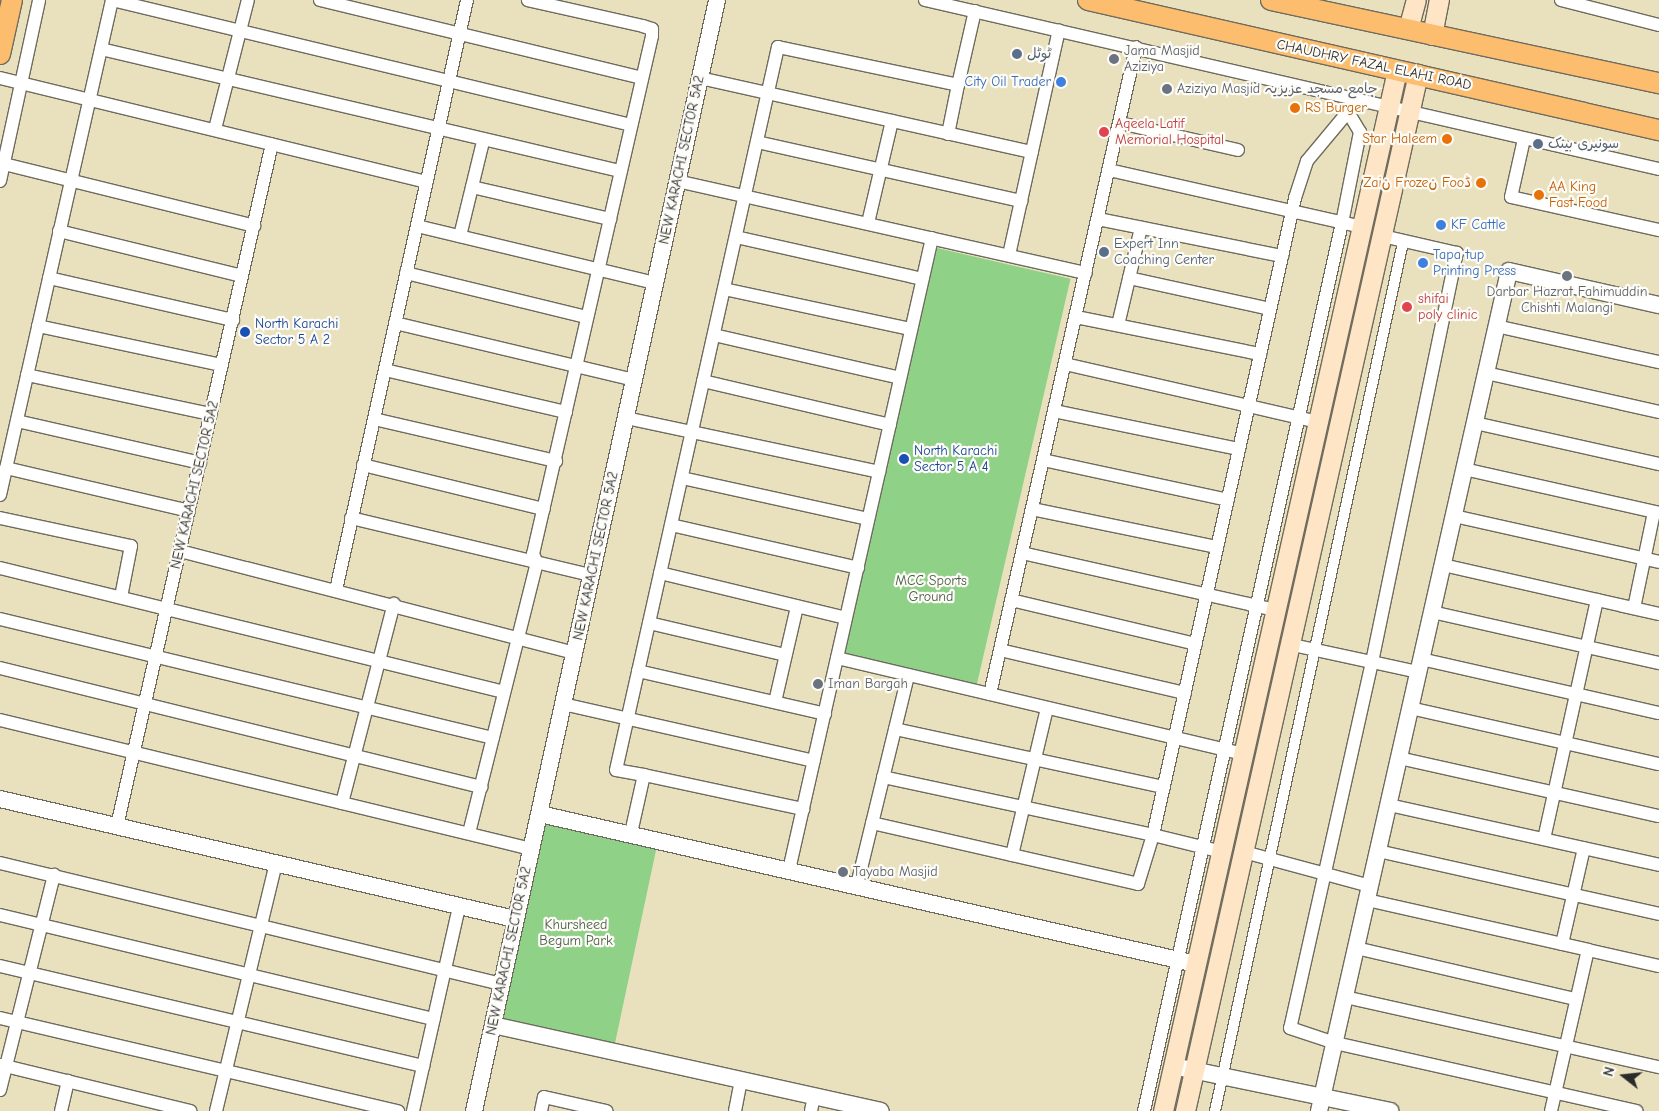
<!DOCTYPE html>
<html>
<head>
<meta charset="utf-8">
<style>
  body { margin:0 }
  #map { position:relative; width:1659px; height:1111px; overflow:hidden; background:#e9e1be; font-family:"Comic Neue","Playpen Sans Arabic",sans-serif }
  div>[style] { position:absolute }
  .green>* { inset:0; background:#90d188; transform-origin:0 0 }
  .roads { filter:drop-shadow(1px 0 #6e6b5e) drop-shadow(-1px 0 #6e6b5e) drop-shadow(0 1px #6e6b5e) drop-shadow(0 -1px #6e6b5e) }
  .pedestrian>* { height:10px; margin:-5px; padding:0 5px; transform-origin:5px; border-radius:5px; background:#fff }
  .minor>* { height:12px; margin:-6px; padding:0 6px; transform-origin:6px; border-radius:6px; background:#fff }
  .tertiary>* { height:16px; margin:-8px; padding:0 8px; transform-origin:8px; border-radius:8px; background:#fff }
  .secondary>* { height:19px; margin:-9.5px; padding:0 9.5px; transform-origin:9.5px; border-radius:9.5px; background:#fee5c5 }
  .primary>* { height:20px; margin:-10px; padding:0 10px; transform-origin:10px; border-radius:10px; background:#fcbd6f }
  .dots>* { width:14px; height:14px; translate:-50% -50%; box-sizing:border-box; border:2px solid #fdfcf7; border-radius:50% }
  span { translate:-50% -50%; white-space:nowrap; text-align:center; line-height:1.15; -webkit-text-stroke:4.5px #fdfcf7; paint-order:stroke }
  .worship-label { font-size:14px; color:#5b616d }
  .left { translate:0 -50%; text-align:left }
  .service-label { font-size:14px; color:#4e5e75 }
  .street-label { font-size:14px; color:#2b2b2b }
  .shop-label { font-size:14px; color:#366cbe }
  .right { translate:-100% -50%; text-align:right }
  .food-label { font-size:14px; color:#c56008 }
  .health-label { font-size:14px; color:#be3a42 }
  .transit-label { font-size:14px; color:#164399 }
  .park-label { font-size:14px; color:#495d47 }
  .north { position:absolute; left:1599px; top:1051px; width:50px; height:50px; -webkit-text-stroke:4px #fdfcf7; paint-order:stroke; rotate:286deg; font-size:14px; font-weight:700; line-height:20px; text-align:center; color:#2b2b2b }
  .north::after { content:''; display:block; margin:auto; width:18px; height:22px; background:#2b2b2b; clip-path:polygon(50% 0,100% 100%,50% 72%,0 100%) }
</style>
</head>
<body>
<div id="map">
  <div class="green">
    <i style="left:937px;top:248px;width:137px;height:418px;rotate:13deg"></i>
    <i style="left:540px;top:814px;width:121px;height:216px;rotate:12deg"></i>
  </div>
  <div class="roads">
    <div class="pedestrian">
      <i style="left:1215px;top:1111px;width:889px;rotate:-77.79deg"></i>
    </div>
    <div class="minor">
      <i style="left:112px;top:0;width:534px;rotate:13.54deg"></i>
      <i style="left:320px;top:0;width:331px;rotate:13.6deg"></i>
      <i style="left:925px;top:0;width:753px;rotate:12.97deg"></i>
      <i style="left:1561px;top:0;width:101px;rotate:14.3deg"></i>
      <i style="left:101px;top:49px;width:533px;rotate:13.23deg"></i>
      <i style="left:0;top:78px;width:439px;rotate:13.7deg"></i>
      <i style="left:700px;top:78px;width:340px;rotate:12.6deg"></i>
      <i style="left:1120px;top:123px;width:121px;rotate:12.9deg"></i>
      <i style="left:215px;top:129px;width:133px;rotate:-75.7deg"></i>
      <i style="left:948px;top:134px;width:50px;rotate:-78.5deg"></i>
      <i style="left:1524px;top:139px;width:59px;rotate:102.6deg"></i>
      <i style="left:1511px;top:197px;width:152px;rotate:12.6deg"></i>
      <i style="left:757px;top:142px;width:271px;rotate:12.6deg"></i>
      <i style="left:0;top:163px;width:262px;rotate:13.9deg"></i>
      <i style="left:1109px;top:170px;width:259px;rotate:12.7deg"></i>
      <i style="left:0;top:181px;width:185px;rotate:-77.8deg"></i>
      <i style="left:677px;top:181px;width:419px;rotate:12.7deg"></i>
      <i style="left:472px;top:187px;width:142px;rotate:13.1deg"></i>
      <i style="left:1098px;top:219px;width:188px;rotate:11.4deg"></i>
      <i style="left:868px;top:223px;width:105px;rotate:-76.8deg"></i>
      <i style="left:417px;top:226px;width:245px;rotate:13.5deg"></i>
      <i style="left:59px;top:231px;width:188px;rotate:13.8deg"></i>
      <i style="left:460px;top:236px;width:97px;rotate:-76.3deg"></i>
      <i style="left:736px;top:237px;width:191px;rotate:12.7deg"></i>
      <i style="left:1009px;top:255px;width:230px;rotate:-77.5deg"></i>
      <i style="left:406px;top:273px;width:186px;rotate:13.7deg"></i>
      <i style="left:49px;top:278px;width:189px;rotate:12.9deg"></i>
      <i style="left:1129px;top:278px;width:144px;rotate:12.4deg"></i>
      <i style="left:724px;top:289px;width:191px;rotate:12.1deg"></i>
      <i style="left:1076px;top:317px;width:188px;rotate:11.4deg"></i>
      <i style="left:395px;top:323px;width:246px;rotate:13.4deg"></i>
      <i style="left:1118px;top:325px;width:100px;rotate:-76.7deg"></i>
      <i style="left:38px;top:326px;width:188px;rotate:12deg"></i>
      <i style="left:1496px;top:326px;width:167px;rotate:12.5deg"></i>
      <i style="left:714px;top:335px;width:191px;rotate:13deg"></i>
      <i style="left:1065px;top:364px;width:260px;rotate:12.9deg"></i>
      <i style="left:385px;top:370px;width:186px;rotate:13.1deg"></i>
      <i style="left:1486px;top:373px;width:177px;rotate:12.7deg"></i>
      <i style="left:27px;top:375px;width:188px;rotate:12deg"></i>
      <i style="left:703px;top:381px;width:192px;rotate:13.2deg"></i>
      <i style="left:1054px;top:411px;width:189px;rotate:11.6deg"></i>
      <i style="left:626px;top:418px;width:259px;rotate:12deg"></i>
      <i style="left:374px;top:419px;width:187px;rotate:13deg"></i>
      <i style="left:17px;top:421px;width:188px;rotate:12.9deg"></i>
      <i style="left:1475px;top:423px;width:189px;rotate:12.6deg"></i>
      <i style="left:1043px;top:460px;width:189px;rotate:12.2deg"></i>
      <i style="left:363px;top:465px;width:186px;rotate:13.7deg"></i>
      <i style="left:6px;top:468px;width:188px;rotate:13.2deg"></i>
      <i style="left:1464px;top:469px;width:200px;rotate:12.7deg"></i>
      <i style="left:682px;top:478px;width:190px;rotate:12.4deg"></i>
      <i style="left:0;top:495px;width:508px;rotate:-77.25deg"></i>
      <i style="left:1032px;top:509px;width:189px;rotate:11.6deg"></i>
      <i style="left:1454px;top:516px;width:210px;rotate:12.6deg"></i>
      <i style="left:0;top:518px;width:134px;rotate:12.1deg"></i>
      <i style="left:131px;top:546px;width:52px;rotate:101.1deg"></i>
      <i style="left:351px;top:518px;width:247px;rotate:13.4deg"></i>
      <i style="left:671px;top:525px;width:192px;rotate:12.9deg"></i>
      <i style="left:180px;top:551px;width:407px;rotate:14.5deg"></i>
      <i style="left:1022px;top:553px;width:259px;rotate:12.7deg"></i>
      <i style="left:1443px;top:565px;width:221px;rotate:12.8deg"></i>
      <i style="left:0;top:568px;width:519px;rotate:13.82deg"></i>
      <i style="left:660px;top:573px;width:191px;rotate:13.6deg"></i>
      <i style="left:336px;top:590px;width:604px;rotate:-77.48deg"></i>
      <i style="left:1011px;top:600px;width:190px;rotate:13.4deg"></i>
      <i style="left:1634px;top:608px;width:98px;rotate:-78.2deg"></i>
      <i style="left:1432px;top:612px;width:233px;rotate:12.7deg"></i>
      <i style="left:0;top:619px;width:507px;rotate:13.57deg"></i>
      <i style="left:649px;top:623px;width:140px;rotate:13.2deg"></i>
      <i style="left:1288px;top:644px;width:86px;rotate:12.1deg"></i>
      <i style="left:1372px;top:662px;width:418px;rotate:-78.3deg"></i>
      <i style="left:1457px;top:253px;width:77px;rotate:-167.2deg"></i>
      <i style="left:1000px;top:650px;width:190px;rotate:13.1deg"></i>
      <i style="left:837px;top:658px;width:416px;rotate:13.3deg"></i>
      <i style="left:1421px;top:659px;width:244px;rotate:12.8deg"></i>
      <i style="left:0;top:668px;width:496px;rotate:13.9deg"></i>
      <i style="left:638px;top:671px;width:192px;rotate:12.9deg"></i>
      <i style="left:1418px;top:672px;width:47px;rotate:-167.7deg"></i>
      <i style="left:1372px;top:662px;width:375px;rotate:102.6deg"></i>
      <i style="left:1290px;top:1028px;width:47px;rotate:18.4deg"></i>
      <i style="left:1335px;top:1043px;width:309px;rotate:12.7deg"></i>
      <i style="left:990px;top:694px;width:663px;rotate:-77.28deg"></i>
      <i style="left:775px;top:702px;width:98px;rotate:-77deg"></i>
      <i style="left:563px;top:704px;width:257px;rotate:12.8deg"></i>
      <i style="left:1410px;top:708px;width:255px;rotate:12.7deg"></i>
      <i style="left:0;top:720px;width:546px;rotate:13.65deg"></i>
      <i style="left:895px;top:729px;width:275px;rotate:12.2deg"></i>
      <i style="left:1399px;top:758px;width:266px;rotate:12.6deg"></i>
      <i style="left:644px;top:775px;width:163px;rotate:12.1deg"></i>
      <i style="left:883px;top:777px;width:276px;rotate:12.1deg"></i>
      <i style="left:1153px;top:835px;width:653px;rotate:-77.43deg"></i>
      <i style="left:1295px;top:198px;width:39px;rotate:-72deg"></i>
      <i style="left:1307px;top:161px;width:78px;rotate:-50.2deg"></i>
      <i style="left:342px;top:803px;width:206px;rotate:-75.4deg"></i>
      <i style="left:1389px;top:805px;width:277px;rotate:12.5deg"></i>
      <i style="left:872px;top:823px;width:273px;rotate:12.9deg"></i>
      <i style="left:1138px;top:884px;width:51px;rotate:-73deg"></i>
      <i style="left:1153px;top:835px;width:71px;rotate:13.8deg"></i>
      <i style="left:117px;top:826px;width:699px;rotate:-77.2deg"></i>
      <i style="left:469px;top:833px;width:278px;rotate:-75.9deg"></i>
      <i style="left:537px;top:563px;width:10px;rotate:-114deg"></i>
      <i style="left:533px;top:554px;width:531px;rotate:-77.06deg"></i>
      <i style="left:652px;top:36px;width:7px;rotate:-90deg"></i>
      <i style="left:652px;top:29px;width:9px;rotate:-162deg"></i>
      <i style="left:643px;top:26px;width:118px;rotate:-167.3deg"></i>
      <i style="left:631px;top:833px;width:59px;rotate:-77.4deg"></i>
      <i style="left:644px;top:775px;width:28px;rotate:-170deg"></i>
      <i style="left:616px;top:770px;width:741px;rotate:-77.37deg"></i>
      <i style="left:778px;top:47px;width:184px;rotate:11.9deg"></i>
      <i style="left:958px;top:85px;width:76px;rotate:-77.1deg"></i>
      <i style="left:1544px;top:839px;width:245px;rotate:-77.5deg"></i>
      <i style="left:1378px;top:851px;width:288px;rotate:12.6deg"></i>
      <i style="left:1244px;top:852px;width:131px;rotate:15.1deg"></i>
      <i style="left:1012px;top:855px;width:151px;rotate:-76.6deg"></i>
      <i style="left:0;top:863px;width:515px;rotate:13.58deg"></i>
      <i style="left:789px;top:870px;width:648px;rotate:-77.25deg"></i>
      <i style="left:857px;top:885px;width:216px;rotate:-76.3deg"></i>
      <i style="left:1367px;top:900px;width:227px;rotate:12.7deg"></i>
      <i style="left:0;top:915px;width:446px;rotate:13.5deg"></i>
      <i style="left:1562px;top:944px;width:98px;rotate:-77.1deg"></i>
      <i style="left:1356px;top:948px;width:226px;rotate:13.1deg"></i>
      <i style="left:0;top:966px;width:435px;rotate:13.3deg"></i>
      <i style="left:1345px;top:997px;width:322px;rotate:12.6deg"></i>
      <i style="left:0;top:1018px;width:409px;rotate:13.2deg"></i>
      <i style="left:1px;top:1065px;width:195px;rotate:13.7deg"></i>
      <i style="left:0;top:1090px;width:222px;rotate:-75.9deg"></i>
      <i style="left:61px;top:1111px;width:31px;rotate:-77deg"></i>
      <i style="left:216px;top:1111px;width:255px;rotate:-76.4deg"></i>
      <i style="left:413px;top:1111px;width:209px;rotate:-77.3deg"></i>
      <i style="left:541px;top:1111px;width:14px;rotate:-78deg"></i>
      <i style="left:544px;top:1097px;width:64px;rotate:12.7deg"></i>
      <i style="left:735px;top:1111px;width:32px;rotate:-79deg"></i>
      <i style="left:811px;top:1111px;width:15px;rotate:-79deg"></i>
      <i style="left:1144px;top:1111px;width:910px;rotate:-77.43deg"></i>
      <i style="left:1342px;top:223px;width:93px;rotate:-78.8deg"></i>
      <i style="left:1360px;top:132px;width:21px;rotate:-121deg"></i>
      <i style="left:1551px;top:1111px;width:165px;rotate:-77.1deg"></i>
      <i style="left:1588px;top:950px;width:73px;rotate:12.7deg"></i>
    </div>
    <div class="tertiary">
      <i style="left:0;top:799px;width:529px;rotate:13.12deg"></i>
      <i style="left:540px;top:814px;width:673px;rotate:12.88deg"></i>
      <i style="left:493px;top:1025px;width:397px;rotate:12.5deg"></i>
      <i style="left:1173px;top:1066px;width:222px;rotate:11.7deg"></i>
      <i style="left:474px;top:1111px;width:1137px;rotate:-77.66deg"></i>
      <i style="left:1319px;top:1111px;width:861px;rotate:-77.25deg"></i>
      <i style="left:1509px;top:271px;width:154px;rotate:12.8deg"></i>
    </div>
    <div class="secondary">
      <i style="left:1408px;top:29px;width:30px;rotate:-75deg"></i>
      <i style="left:1432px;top:35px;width:36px;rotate:-79deg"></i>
      <i style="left:1163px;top:1111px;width:1067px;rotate:-77.33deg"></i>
      <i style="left:1185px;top:1111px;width:1063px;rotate:-77.34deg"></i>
    </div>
    <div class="primary">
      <i style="left:1088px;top:0;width:586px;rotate:12.83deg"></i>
      <i style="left:1271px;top:0;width:397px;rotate:12.1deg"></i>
      <i style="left:0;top:54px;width:55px;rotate:-77.5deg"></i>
    </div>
  </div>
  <div class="dots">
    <i style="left:1017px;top:54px;background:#5c6f8a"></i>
    <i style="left:1114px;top:59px;background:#6b7280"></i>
    <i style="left:1061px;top:82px;background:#3f7fe0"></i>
    <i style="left:1167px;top:89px;background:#6b7280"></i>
    <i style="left:1295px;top:108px;background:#e8710a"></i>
    <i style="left:1104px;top:132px;background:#e0444e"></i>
    <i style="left:1447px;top:139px;background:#e8710a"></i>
    <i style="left:1538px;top:144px;background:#5c6f8a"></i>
    <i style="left:1481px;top:183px;background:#e8710a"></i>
    <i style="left:1539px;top:195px;background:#e8710a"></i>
    <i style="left:1441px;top:225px;background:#3f7fe0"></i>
    <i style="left:1104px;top:252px;background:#5c6f8a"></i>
    <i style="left:1423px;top:263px;background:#3f7fe0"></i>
    <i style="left:1567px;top:276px;background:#6b7280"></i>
    <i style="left:1407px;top:307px;background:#e0444e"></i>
    <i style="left:245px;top:332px;background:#1a4fb4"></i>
    <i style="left:904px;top:459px;background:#1a4fb4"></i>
    <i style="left:818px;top:684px;background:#6b7280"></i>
    <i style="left:843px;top:872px;background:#6b7280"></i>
  </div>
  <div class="worship-label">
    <span class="left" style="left:1124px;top:59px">Jama Masjid<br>Aziziya</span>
    <span class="left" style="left:1177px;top:89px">Aziziya Masjid جامع مسجد عزیزیہ</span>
    <span style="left:1567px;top:300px">Darbar Hazrat Fahimuddin<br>Chishti Malangi</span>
    <span class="left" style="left:828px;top:684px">Iman Bargah</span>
    <span class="left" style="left:853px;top:872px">Tayaba Masjid</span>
  </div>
  <div class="service-label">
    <span class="left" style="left:1027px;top:54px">ٹوٹل</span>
    <span class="left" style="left:1548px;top:144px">سونیری بینک</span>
    <span class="left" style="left:1114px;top:252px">Expert Inn<br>Coaching Center</span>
  </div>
  <div class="street-label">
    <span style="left:1374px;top:65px;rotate:12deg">CHAUDHRY FAZAL ELAHI ROAD</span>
    <span style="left:682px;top:160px;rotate:-78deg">NEW KARACHI SECTOR 5A2</span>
    <span style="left:195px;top:485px;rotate:-77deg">NEW KARACHI SECTOR 5A2</span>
    <span style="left:596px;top:556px;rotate:-78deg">NEW KARACHI SECTOR 5A2</span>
    <span style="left:509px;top:951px;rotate:-78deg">NEW KARACHI SECTOR 5A2</span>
  </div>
  <div class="shop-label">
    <span class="right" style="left:1051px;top:82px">City Oil Trader</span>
    <span class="left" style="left:1451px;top:225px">KF Cattle</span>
    <span class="left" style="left:1433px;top:263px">Tapa tup<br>Printing Press</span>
  </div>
  <div class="food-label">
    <span class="left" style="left:1305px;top:108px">RS Burger</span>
    <span class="right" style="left:1437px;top:139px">Star Haleem</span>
    <span class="right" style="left:1471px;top:183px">Zaiن Frozeن Fooڈ</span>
    <span class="left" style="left:1549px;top:195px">AA King<br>Fast Food</span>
  </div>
  <div class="health-label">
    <span class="left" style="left:1115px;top:132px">Aqeela Latif<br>Memorial Hospital</span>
    <span class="left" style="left:1418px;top:307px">shifai<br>poly clinic</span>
  </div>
  <div class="transit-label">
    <span class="left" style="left:255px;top:332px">North Karachi<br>Sector 5 A 2</span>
    <span class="left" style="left:914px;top:459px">North Karachi<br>Sector 5 A 4</span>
  </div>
  <div class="park-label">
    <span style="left:931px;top:589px">MCC Sports<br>Ground</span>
    <span style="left:576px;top:933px">Khursheed<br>Begum Park</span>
  </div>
  <div class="north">N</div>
</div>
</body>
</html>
